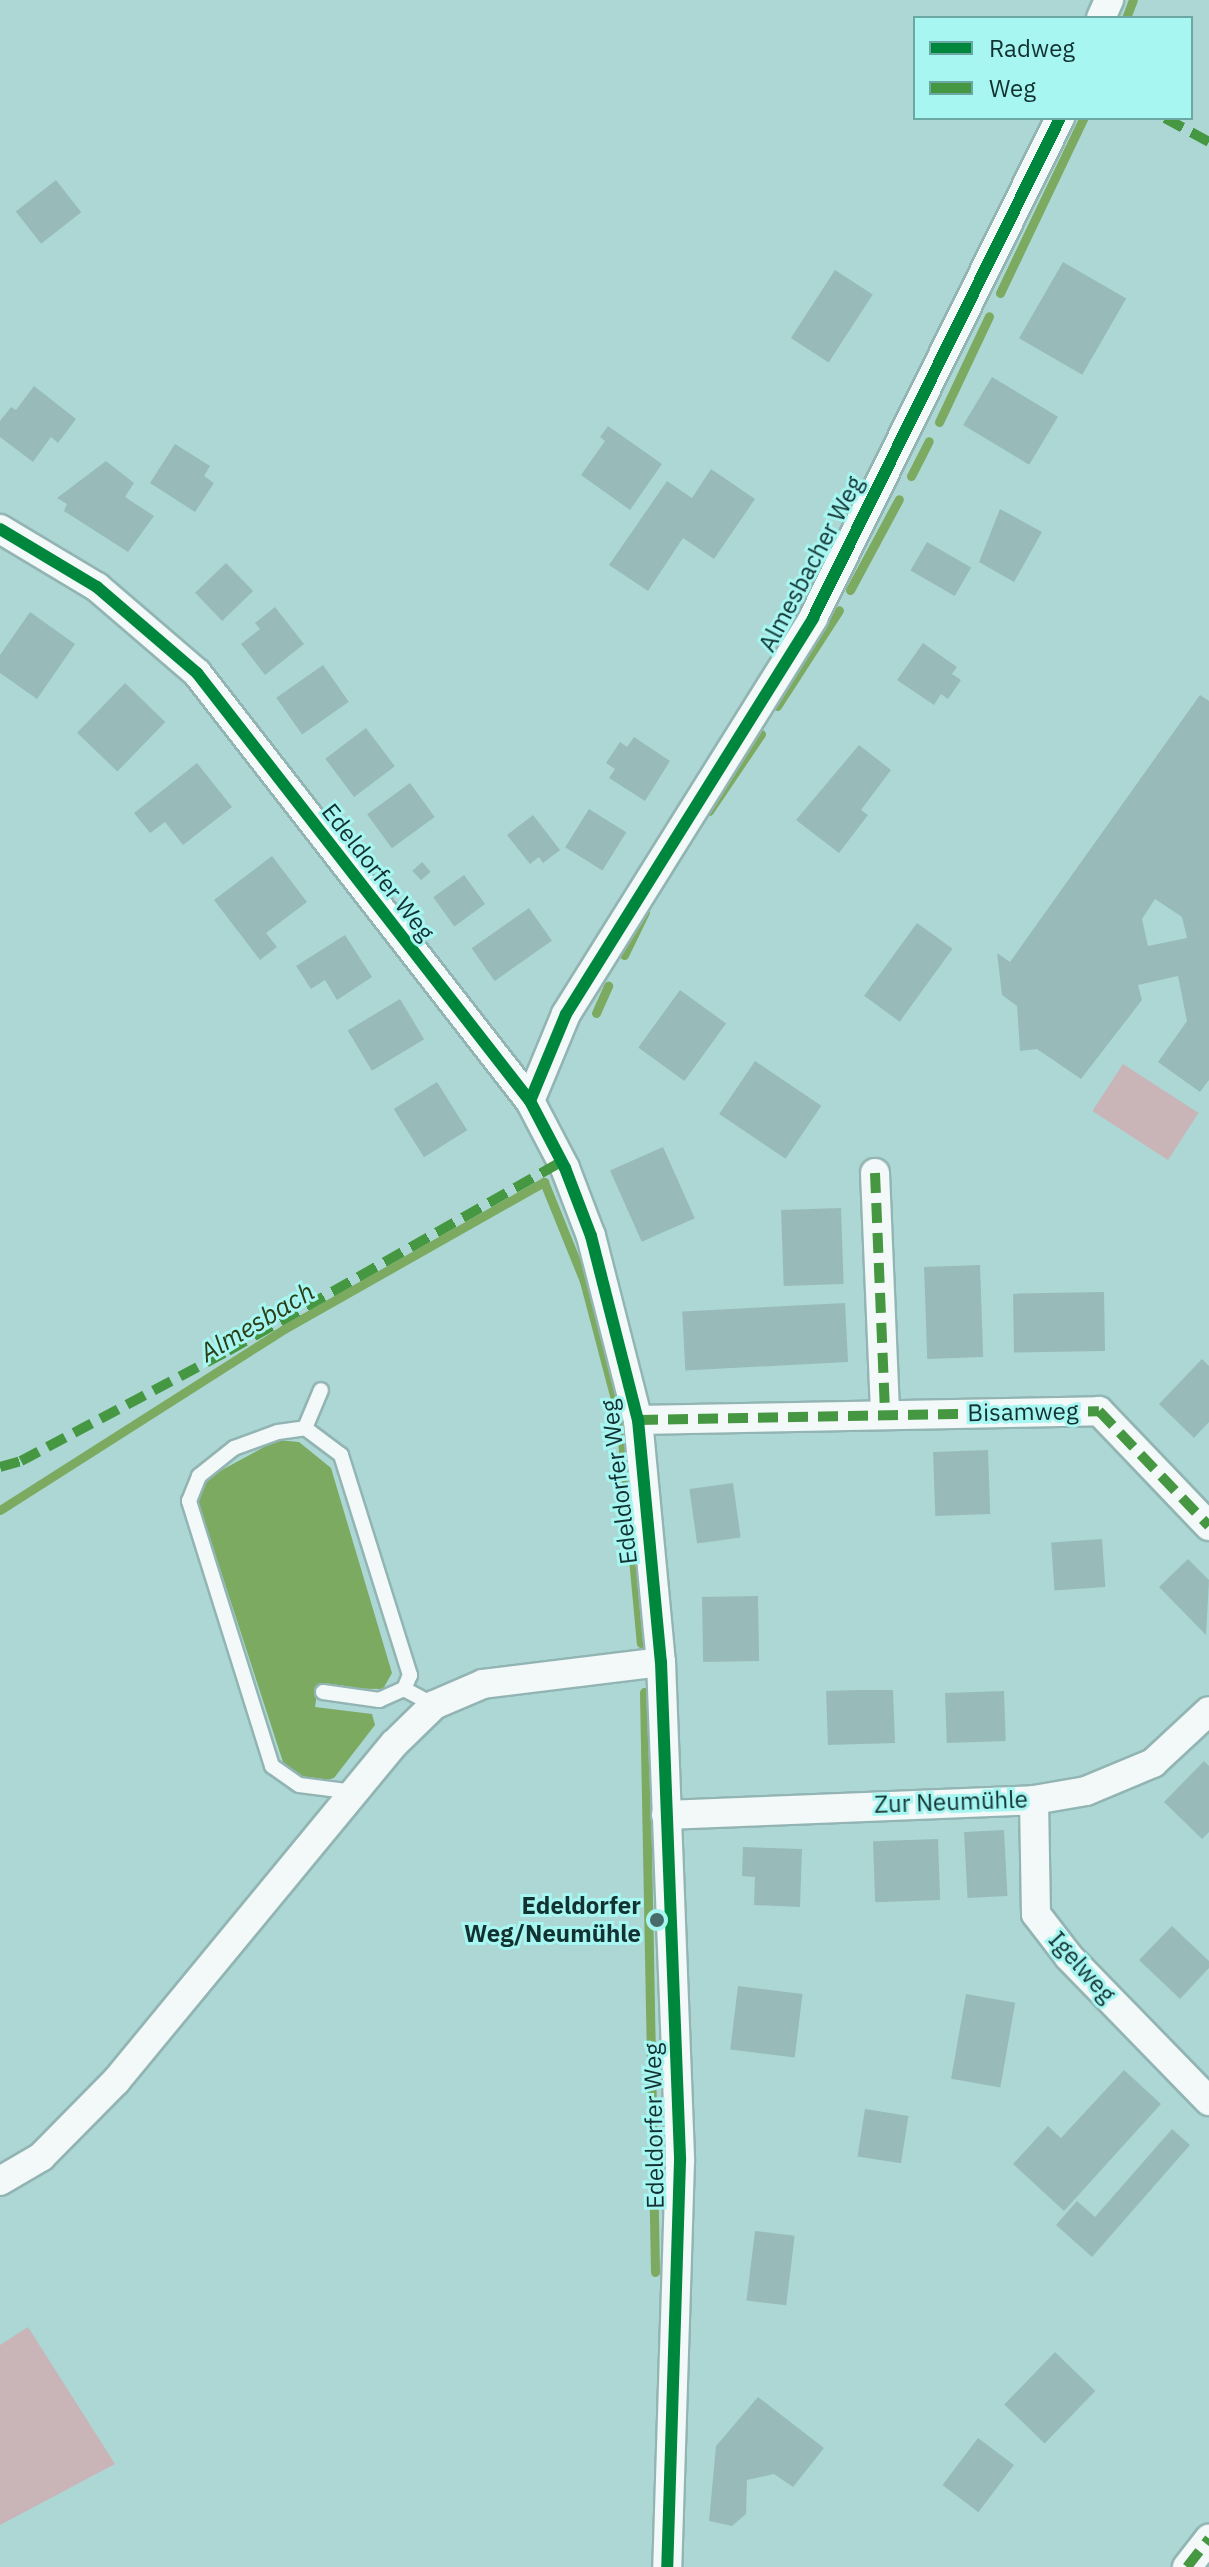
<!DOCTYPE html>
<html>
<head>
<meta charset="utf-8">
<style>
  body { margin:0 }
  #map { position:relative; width:1209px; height:2567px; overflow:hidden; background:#acd7d5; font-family:"IBM Plex Sans",sans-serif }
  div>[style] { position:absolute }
  .green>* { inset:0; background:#c9b4b8; transform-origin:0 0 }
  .water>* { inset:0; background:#7baa60 }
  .stream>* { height:9px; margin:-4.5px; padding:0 4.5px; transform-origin:4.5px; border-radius:4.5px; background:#7baa60 }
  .building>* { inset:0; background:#98bbb9; transform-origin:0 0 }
  .roads { filter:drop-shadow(2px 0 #92b5b3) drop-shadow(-2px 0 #92b5b3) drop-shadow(0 2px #92b5b3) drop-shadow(0 -2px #92b5b3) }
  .lane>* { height:14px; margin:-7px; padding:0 7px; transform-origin:7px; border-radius:7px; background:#f3f9f9 }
  .street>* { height:28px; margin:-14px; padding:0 14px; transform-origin:14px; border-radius:14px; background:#f3f9f9 }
  .quiet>* { height:10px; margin-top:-5px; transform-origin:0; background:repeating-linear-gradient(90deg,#469742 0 20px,transparent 0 30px) }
  .cycleway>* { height:12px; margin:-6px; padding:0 6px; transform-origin:6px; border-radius:6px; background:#00873e }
  .dots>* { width:22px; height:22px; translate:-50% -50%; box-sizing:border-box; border:4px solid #a7f6f1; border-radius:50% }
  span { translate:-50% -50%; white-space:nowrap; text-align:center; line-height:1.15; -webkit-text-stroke:6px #a7f6f1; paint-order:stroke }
  .street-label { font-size:24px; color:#113231 }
  .poi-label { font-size:24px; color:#113231; font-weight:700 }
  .right { translate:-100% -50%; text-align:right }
  .water-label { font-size:26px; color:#2b3e15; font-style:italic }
  .legend { position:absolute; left:913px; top:16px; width:280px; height:104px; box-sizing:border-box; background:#a7f6f1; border:2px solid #6ba8a4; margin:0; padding:10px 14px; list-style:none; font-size:24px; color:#113231 }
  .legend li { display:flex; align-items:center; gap:16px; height:40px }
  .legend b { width:40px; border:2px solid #6ba8a4 }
</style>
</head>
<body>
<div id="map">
  <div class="green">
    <i style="left:1123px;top:1064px;width:90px;height:56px;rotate:33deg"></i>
    <i style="clip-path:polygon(28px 2327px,115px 2464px,0 2525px,0 2345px)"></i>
  </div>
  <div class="water">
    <i style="clip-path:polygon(277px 1440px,299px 1442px,331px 1468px,392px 1673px,383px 1689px,318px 1688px,315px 1707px,372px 1714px,375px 1725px,334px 1778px,323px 1781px,304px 1779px,283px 1762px,198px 1501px,207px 1478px)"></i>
  </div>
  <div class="stream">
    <i style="left:1126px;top:18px;width:19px;rotate:-69deg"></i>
    <i style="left:1000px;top:293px;width:193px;rotate:-64.5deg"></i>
    <i style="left:939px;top:422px;width:117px;rotate:-64.7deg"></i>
    <i style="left:911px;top:476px;width:39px;rotate:-63deg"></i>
    <i style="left:850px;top:590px;width:103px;rotate:-61.7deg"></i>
    <i style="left:777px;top:706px;width:114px;rotate:-57.1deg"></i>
    <i style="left:709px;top:811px;width:93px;rotate:-56deg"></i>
    <i style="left:624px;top:955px;width:48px;rotate:-64deg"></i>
    <i style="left:596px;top:1013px;width:30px;rotate:-66deg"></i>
    <i style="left:0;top:1510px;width:337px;rotate:-32.5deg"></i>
    <i style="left:284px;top:1329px;width:299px;rotate:-29.5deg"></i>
    <i style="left:544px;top:1182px;width:107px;rotate:68deg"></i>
    <i style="left:584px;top:1281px;width:142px;rotate:75.3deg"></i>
    <i style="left:620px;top:1418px;width:226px;rotate:84.7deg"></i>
    <i style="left:644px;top:1692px;width:580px;rotate:88.91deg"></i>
  </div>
  <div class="building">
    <i style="left:56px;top:180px;width:41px;height:51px;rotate:52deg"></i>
    <i style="left:1063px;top:262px;width:73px;height:88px;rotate:30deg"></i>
    <i style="left:835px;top:270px;width:45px;height:81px;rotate:33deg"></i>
    <i style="left:992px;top:377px;width:77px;height:56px;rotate:31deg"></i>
    <i style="clip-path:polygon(34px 386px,76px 419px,58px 443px,51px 437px,33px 462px,0 437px,0 421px,11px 407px,16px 410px)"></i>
    <i style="clip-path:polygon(608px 426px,662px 464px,630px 510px,581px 475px,605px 441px,600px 437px)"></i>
    <i style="clip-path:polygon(175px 444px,210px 466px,204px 476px,214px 483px,195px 512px,150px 483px)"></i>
    <i style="clip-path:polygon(106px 461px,134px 483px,125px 497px,154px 516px,128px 552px,64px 511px,67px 504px,57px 498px)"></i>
    <i style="clip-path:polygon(711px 469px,755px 499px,714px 559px,683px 538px,648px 591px,609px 565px,667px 481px,692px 498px)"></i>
    <i style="clip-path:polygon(1000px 509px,1042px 532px,1014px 582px,979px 562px)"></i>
    <i style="left:927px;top:542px;width:51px;height:33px;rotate:30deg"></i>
    <i style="left:226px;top:563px;width:39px;height:43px;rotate:46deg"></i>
    <i style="clip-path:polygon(275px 607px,304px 644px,265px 675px,241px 644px,260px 629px,255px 623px)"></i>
    <i style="clip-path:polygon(30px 612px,75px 644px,37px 699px,0 673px,0 655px)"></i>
    <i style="clip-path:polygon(923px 643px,957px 667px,952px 674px,961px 680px,948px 699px,941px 694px,934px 705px,897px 680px)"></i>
    <i style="left:323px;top:665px;width:45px;height:57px;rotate:55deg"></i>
    <i style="left:125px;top:683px;width:56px;height:69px;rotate:44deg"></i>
    <i style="clip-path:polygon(evenodd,1200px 695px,1209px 701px,1209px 1080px,1200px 1092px,1158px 1062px,1187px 1021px,1178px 976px,1138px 985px,1142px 1000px,1081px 1079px,1037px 1049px,1020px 1051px,1017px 1006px,1002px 995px,997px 953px,1010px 962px,1200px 695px,1155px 899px,1182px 917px,1187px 938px,1148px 946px,1142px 919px,1155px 899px)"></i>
    <i style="left:366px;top:728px;width:48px;height:51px;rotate:53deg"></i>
    <i style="clip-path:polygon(634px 737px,670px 761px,645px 801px,609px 778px,615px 769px,606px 763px,620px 742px,627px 747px)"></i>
    <i style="clip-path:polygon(859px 745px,891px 770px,861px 810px,868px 815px,839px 853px,796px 820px)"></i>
    <i style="clip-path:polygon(197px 763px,232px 807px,183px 845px,165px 822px,150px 833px,134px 813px)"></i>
    <i style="left:410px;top:783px;width:42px;height:53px;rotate:54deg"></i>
    <i style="left:589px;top:809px;width:44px;height:45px;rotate:32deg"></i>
    <i style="clip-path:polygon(533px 815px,560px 850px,543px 863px,539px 857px,530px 864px,507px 835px)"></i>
    <i style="clip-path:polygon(272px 856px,307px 902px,266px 933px,277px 947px,260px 960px,214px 900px)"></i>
    <i style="left:422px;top:862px;width:13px;height:13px;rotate:48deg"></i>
    <i style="left:464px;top:875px;width:36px;height:38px;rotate:54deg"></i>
    <i style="left:529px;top:908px;width:40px;height:70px;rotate:55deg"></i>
    <i style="left:917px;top:923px;width:44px;height:90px;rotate:36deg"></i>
    <i style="clip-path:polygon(345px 935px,372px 977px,337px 1000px,325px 980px,311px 989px,296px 966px)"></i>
    <i style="left:680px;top:990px;width:57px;height:71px;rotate:36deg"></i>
    <i style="left:400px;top:999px;width:47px;height:61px;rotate:59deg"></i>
    <i style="left:755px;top:1061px;width:80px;height:64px;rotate:34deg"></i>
    <i style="left:437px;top:1082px;width:57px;height:51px;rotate:58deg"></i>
    <i style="left:663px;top:1147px;width:78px;height:58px;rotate:66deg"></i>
    <i style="left:841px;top:1208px;width:76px;height:60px;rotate:88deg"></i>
    <i style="left:980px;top:1265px;width:92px;height:56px;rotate:88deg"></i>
    <i style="left:1104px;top:1292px;width:59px;height:91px;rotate:89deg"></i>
    <i style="left:845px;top:1303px;width:59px;height:163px;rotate:87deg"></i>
    <i style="clip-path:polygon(1202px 1359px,1209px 1366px,1209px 1422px,1194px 1438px,1159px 1404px)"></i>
    <i style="left:988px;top:1450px;width:64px;height:55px;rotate:88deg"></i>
    <i style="left:733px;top:1483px;width:55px;height:44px;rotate:82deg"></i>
    <i style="left:1102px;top:1539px;width:48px;height:51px;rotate:86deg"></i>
    <i style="clip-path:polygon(1188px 1559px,1209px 1580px,1206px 1635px,1159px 1587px)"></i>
    <i style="left:758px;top:1596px;width:65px;height:56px;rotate:89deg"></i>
    <i style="clip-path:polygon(859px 1690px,893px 1690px,895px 1743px,828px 1745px,826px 1691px)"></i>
    <i style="left:1004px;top:1691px;width:50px;height:59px;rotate:88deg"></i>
    <i style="clip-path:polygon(1204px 1761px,1209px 1766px,1209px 1832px,1202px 1839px,1164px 1802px)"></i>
    <i style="left:1004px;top:1830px;width:66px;height:40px;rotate:87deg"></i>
    <i style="left:938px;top:1839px;width:61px;height:65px;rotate:88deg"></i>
    <i style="clip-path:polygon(743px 1847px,802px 1849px,800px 1907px,754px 1905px,755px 1877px,742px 1876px)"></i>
    <i style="clip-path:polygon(1172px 1926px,1209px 1961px,1209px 1968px,1180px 1999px,1139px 1960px)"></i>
    <i style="left:738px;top:1986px;width:65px;height:64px;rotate:7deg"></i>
    <i style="left:966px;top:1994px;width:50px;height:86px;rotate:10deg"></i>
    <i style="clip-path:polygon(1124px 2070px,1161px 2104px,1064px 2211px,1013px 2164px,1048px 2126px,1061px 2138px)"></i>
    <i style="left:865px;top:2109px;width:44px;height:48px;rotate:9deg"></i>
    <i style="clip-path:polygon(1172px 2129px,1190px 2145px,1092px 2257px,1056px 2225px,1077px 2201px,1095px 2217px)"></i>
    <i style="left:755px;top:2231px;width:40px;height:70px;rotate:7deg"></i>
    <i style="left:1055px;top:2352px;width:56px;height:73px;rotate:44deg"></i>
    <i style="clip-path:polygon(758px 2397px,824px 2448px,793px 2487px,774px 2474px,747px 2480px,746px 2514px,732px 2526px,709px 2521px,716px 2446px)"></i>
    <i style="left:978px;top:2438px;width:45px;height:59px;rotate:37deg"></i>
  </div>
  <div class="roads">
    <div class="lane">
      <i style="left:305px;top:1428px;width:41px;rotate:-67.2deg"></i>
      <i style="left:323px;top:1692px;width:57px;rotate:8.1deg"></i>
      <i style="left:379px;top:1700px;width:27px;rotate:-24deg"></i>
      <i style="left:354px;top:1792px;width:55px;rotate:-172.7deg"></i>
      <i style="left:299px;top:1785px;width:33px;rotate:-145deg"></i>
      <i style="left:272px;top:1766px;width:278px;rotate:-107.4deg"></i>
      <i style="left:189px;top:1501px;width:27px;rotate:-68deg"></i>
      <i style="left:199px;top:1476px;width:45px;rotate:-38.7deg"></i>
      <i style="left:234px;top:1448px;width:47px;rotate:-20deg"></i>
      <i style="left:278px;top:1432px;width:27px;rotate:-8deg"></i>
      <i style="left:305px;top:1428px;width:45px;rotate:36.9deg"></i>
      <i style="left:341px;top:1455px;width:231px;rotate:72.6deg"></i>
      <i style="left:410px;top:1675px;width:15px;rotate:113deg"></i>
      <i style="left:404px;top:1689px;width:34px;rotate:28deg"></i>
    </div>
    <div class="street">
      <i style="left:1101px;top:18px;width:20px;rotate:-66deg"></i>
      <i style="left:0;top:529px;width:113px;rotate:30.9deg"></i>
      <i style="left:97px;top:587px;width:132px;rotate:40.7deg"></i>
      <i style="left:197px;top:673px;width:542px;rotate:52.12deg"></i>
      <i style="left:530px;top:1101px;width:76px;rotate:62.4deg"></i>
      <i style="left:565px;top:1168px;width:73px;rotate:69.1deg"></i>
      <i style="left:591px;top:1236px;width:190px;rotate:75.7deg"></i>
      <i style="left:638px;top:1420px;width:243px;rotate:84.6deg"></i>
      <i style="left:661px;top:1662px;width:499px;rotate:87.8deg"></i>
      <i style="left:680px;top:2161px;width:406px;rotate:91.8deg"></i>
      <i style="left:530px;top:1101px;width:94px;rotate:-67.5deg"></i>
      <i style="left:566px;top:1014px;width:467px;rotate:-58deg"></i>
      <i style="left:813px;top:618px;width:558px;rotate:-63.71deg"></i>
      <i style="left:875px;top:1173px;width:241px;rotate:87.6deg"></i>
      <i style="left:638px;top:1420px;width:461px;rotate:-1.1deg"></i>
      <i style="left:1099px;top:1411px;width:159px;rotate:46.3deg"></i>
      <i style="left:1034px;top:1800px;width:114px;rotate:89deg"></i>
      <i style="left:1036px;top:1914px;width:54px;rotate:52.5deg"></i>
      <i style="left:1069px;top:1957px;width:201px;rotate:45.8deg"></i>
      <i style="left:666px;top:1815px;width:368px;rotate:-2.3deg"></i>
      <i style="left:1034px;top:1800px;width:53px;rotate:-9.8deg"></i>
      <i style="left:1086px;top:1791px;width:73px;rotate:-22.7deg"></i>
      <i style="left:1153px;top:1763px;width:76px;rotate:-42.9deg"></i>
      <i style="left:0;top:2181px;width:48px;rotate:-30.3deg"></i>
      <i style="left:41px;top:2157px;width:107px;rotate:-45.4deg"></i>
      <i style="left:116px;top:2081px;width:437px;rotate:-50.5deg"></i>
      <i style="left:394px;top:1744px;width:56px;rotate:-44.3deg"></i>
      <i style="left:434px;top:1705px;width:53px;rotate:-23.2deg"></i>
      <i style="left:483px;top:1684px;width:179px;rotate:-7deg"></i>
      <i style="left:1187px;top:2567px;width:36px;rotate:-52deg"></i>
    </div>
  </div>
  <div class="quiet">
    <i style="left:1165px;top:118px;width:50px;rotate:28.6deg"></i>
    <i style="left:875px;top:1173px;width:241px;rotate:87.6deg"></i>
    <i style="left:638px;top:1420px;width:461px;rotate:-1.1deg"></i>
    <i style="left:1099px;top:1411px;width:159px;rotate:46.3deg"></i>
    <i style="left:0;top:1467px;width:22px;rotate:-16deg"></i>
    <i style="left:21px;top:1461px;width:234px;rotate:-28deg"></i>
    <i style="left:228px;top:1351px;width:384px;rotate:-29.6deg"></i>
    <i style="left:1187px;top:2567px;width:36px;rotate:-52deg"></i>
  </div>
  <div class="cycleway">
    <i style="left:0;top:529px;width:113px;rotate:30.9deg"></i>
    <i style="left:97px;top:587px;width:132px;rotate:40.7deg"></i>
    <i style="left:197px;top:673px;width:542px;rotate:52.12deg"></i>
    <i style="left:530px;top:1101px;width:76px;rotate:62.4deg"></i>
    <i style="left:565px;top:1168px;width:73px;rotate:69.1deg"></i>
    <i style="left:591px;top:1236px;width:190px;rotate:75.7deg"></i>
    <i style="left:638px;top:1420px;width:243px;rotate:84.6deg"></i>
    <i style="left:661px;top:1662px;width:499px;rotate:87.8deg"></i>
    <i style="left:680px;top:2161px;width:406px;rotate:91.8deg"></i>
    <i style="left:530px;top:1101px;width:94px;rotate:-67.5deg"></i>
    <i style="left:566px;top:1014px;width:467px;rotate:-58deg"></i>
    <i style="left:813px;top:618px;width:558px;rotate:-63.71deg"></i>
  </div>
  <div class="dots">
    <i style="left:657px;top:1920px;background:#476c6a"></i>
  </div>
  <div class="street-label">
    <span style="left:811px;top:564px;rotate:-62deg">Almesbacher Weg</span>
    <span style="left:378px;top:872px;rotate:52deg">Edeldorfer Weg</span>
    <span style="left:1023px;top:1412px;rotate:-1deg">Bisamweg</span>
    <span style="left:619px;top:1482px;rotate:-97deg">Edeldorfer Weg</span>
    <span style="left:951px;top:1802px;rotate:-2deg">Zur Neumühle</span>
    <span style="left:1082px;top:1967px;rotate:48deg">Igelweg</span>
    <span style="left:654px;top:2126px;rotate:-91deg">Edeldorfer Weg</span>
  </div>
  <div class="poi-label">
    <span class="right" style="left:641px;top:1920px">Edeldorfer<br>Weg/Neumühle</span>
  </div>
  <div class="water-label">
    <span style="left:257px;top:1322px;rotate:-31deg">Almesbach</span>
  </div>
  <ul class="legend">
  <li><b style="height:10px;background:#00873e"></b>Radweg</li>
  <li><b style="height:10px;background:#469742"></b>Weg</li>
  </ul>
</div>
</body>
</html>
